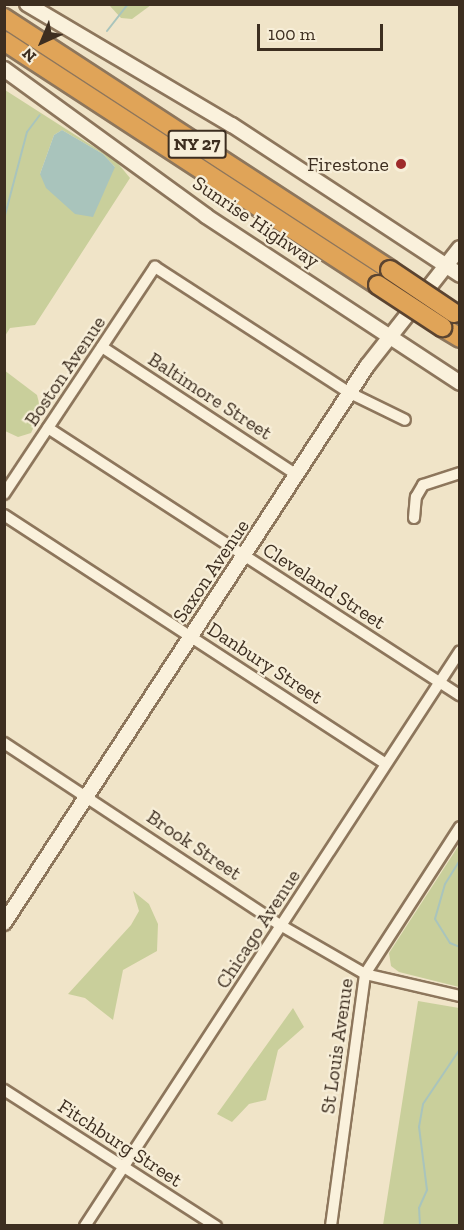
<!DOCTYPE html>
<html>
<head>
<meta charset="utf-8">
<style>
  body { margin:0 }
  #map { position:relative; width:464px; height:1230px; overflow:hidden; background:#f0e4c8; font-family:"Zilla Slab",serif }
  div>[style] { position:absolute }
  .green>* { inset:0; background:#c9cf9b }
  .water>* { inset:0; background:#a9c4bc }
  .stream>* { height:2px; margin:-1px; padding:0 1px; transform-origin:1px; border-radius:1px; background:#a9c4bc }
  .roads { filter:drop-shadow(2px 0 #8d765c) drop-shadow(-2px 0 #8d765c) drop-shadow(0 2px #8d765c) drop-shadow(0 -2px #8d765c) }
  .street>* { height:10px; margin:-5px; padding:0 5px; transform-origin:5px; border-radius:5px; background:#faf1dc }
  .secondary>* { height:14px; margin:-7px; padding:0 7px; transform-origin:7px; border-radius:7px; background:#faf1dc }
  .highway>* { height:18px; margin:-9px; padding:0 9px; transform-origin:9px; border-radius:9px; background:#e0a458 }
  .bridges { filter:drop-shadow(2px 0 #5b4430) drop-shadow(-2px 0 #5b4430) drop-shadow(0 2px #5b4430) drop-shadow(0 -2px #5b4430) }
  .highway-bridge>* { height:18px; margin:-9px; padding:0 9px; transform-origin:9px; border-radius:9px; background:#e0a458 }
  .dots>* { width:16px; height:16px; translate:-50% -50%; box-sizing:border-box; border:3px solid #f7eed8; border-radius:50% }
  span { translate:-50% -50%; white-space:nowrap; text-align:center; line-height:1.15; -webkit-text-stroke:4.5px #f7eed8; paint-order:stroke }
  .shield-label span { padding:2px 4px; background:#f7eed8; border:2px solid; border-radius:4px; -webkit-text-stroke-width:0 }
  .shield-label { font-size:18px; color:#3d2e20; font-weight:700 }
  .poi-label { font-size:20px; color:#3d2e20 }
  .right { translate:-100% -50%; text-align:right }
  .street-label { font-size:20px; color:#3d2e20 }
  .frame { position:absolute; inset:0; border:6px solid #3d2e20; pointer-events:none }
  .north { position:absolute; left:12px; top:12px; width:60px; height:60px; -webkit-text-stroke:4px #f7eed8; paint-order:stroke; rotate:224deg; font-size:16px; font-weight:700; line-height:24px; text-align:center; color:#3d2e20 }
  .north::after { content:''; display:block; margin:auto; width:21px; height:27px; background:#3d2e20; clip-path:polygon(50% 0,100% 100%,50% 72%,0 100%) }
  .scale { position:absolute; left:257px; top:24px; width:126px; height:27px; box-sizing:border-box; border:3px solid #3d2e20; border-top:0; padding-left:8px; font-size:18px; line-height:21px; white-space:nowrap; color:#3d2e20; -webkit-text-stroke:4px #f7eed8; paint-order:stroke }
</style>
</head>
<body>
<div id="map">
  <div class="green">
    <div style="clip-path:polygon(109px 5px,109px 4px,151px 5px,132px 19px,121px 18px)"></div>
    <div style="clip-path:polygon(evenodd,5px 90px,116px 161px,130px 178px,35px 325px,10px 328px,5px 336px,5px 90px,62px 130px,103px 154px,115px 167px,40px 174px,54px 135px,62px 130px)"></div>
    <div style="clip-path:polygon(4px 370px,37px 395px,41px 411px,31px 433px,18px 437px,5px 431px)"></div>
    <div style="clip-path:polygon(459px 845px,459px 987px,399px 972px,391px 966px,389px 953px)"></div>
    <div style="clip-path:polygon(133px 891px,149px 904px,158px 924px,157px 951px,123px 970px,113px 1020px,85px 998px,68px 994px,131px 925px,139px 911px)"></div>
    <div style="clip-path:polygon(418px 1001px,459px 1008px,459px 1225px,383px 1225px)"></div>
    <div style="clip-path:polygon(293px 1008px,304px 1027px,278px 1050px,266px 1100px,249px 1104px,232px 1122px,217px 1114px)"></div>
  </div>
  <div class="water">
    <div style="clip-path:polygon(62px 130px,103px 154px,115px 167px,93px 217px,75px 214px,46px 188px,40px 174px,54px 135px)"></div>
  </div>
  <div class="stream">
    <div style="left:107px;top:31px;width:34px;rotate:-52deg"></div>
    <div style="left:4px;top:219px;width:90px;rotate:-75.2deg"></div>
    <div style="left:27px;top:132px;width:21px;rotate:-53deg"></div>
    <div style="left:460px;top:860px;width:28px;rotate:122deg"></div>
    <div style="left:445px;top:884px;width:36px;rotate:106deg"></div>
    <div style="left:435px;top:919px;width:28px;rotate:58deg"></div>
    <div style="left:450px;top:943px;width:11px;rotate:22deg"></div>
    <div style="left:420px;top:1226px;width:18px;rotate:-93deg"></div>
    <div style="left:419px;top:1208px;width:20px;rotate:-66deg"></div>
    <div style="left:427px;top:1190px;width:64px;rotate:-97.2deg"></div>
    <div style="left:419px;top:1127px;width:23px;rotate:-80deg"></div>
    <div style="left:423px;top:1104px;width:66px;rotate:-56.1deg"></div>
  </div>
  <div class="roads">
    <div class="street">
      <div style="left:102px;top:347px;width:233px;rotate:33.3deg"></div>
      <div style="left:48px;top:428px;width:491px;rotate:33deg"></div>
      <div style="left:4px;top:494px;width:273px;rotate:-56.4deg"></div>
      <div style="left:155px;top:267px;width:232px;rotate:32.9deg"></div>
      <div style="left:350px;top:393px;width:61px;rotate:26.1deg"></div>
      <div style="left:4px;top:515px;width:455px;rotate:33.1deg"></div>
      <div style="left:414px;top:518px;width:21px;rotate:-85deg"></div>
      <div style="left:416px;top:497px;width:14px;rotate:-60deg"></div>
      <div style="left:423px;top:485px;width:39px;rotate:-18deg"></div>
      <div style="left:4px;top:743px;width:333px;rotate:33.4deg"></div>
      <div style="left:282px;top:926px;width:96px;rotate:30deg"></div>
      <div style="left:365px;top:974px;width:98px;rotate:13deg"></div>
      <div style="left:4px;top:1090px;width:252px;rotate:32.7deg"></div>
      <div style="left:85px;top:1226px;width:686px;rotate:-56.89deg"></div>
      <div style="left:331px;top:1226px;width:254px;rotate:-82.3deg"></div>
      <div style="left:365px;top:974px;width:175px;rotate:-57.1deg"></div>
    </div>
    <div class="secondary">
      <div style="left:27px;top:4px;width:238px;rotate:30.6deg"></div>
      <div style="left:232px;top:125px;width:273px;rotate:33.3deg"></div>
      <div style="left:4px;top:69px;width:250px;rotate:36deg"></div>
      <div style="left:206px;top:216px;width:304px;rotate:33.3deg"></div>
      <div style="left:4px;top:923px;width:665px;rotate:-56.91deg"></div>
      <div style="left:367px;top:366px;width:150px;rotate:-51.8deg"></div>
    </div>
    <div class="highway">
      <div style="left:4px;top:18px;width:461px;rotate:33.1deg"></div>
      <div style="left:4px;top:41px;width:447px;rotate:33.1deg"></div>
      <div style="left:442px;top:327px;width:21px;rotate:31deg"></div>
    </div>
  </div>
  <div class="bridges">
    <div class="highway-bridge">
      <div style="left:390px;top:270px;width:77px;rotate:33.9deg"></div>
      <div style="left:378px;top:285px;width:77px;rotate:33.3deg"></div>
    </div>
  </div>
  <div class="dots">
    <div style="left:401px;top:164px;background:#9e2a2b"></div>
  </div>
  <div class="shield-label">
    <span style="left:197px;top:144px">NY 27</span>
  </div>
  <div class="poi-label">
    <span class="right" style="left:389px;top:164px">Firestone</span>
  </div>
  <div class="street-label">
    <span style="left:256px;top:222px;rotate:34deg">Sunrise Highway</span>
    <span style="left:65px;top:371px;rotate:-56deg">Boston Avenue</span>
    <span style="left:210px;top:396px;rotate:33deg">Baltimore Street</span>
    <span style="left:211px;top:571px;rotate:-56deg">Saxon Avenue</span>
    <span style="left:324px;top:586px;rotate:33deg">Cleveland Street</span>
    <span style="left:265px;top:663px;rotate:33deg">Danbury Street</span>
    <span style="left:194px;top:845px;rotate:34deg">Brook Street</span>
    <span style="left:258px;top:929px;rotate:-57deg">Chicago Avenue</span>
    <span style="left:337px;top:1046px;rotate:-82deg">St Louis Avenue</span>
    <span style="left:120px;top:1143px;rotate:33deg">Fitchburg Street</span>
  </div>
  <div class="frame"></div>
  <div class="north">N</div>
  <div class="scale">100 m</div>
</div>
</body>
</html>
